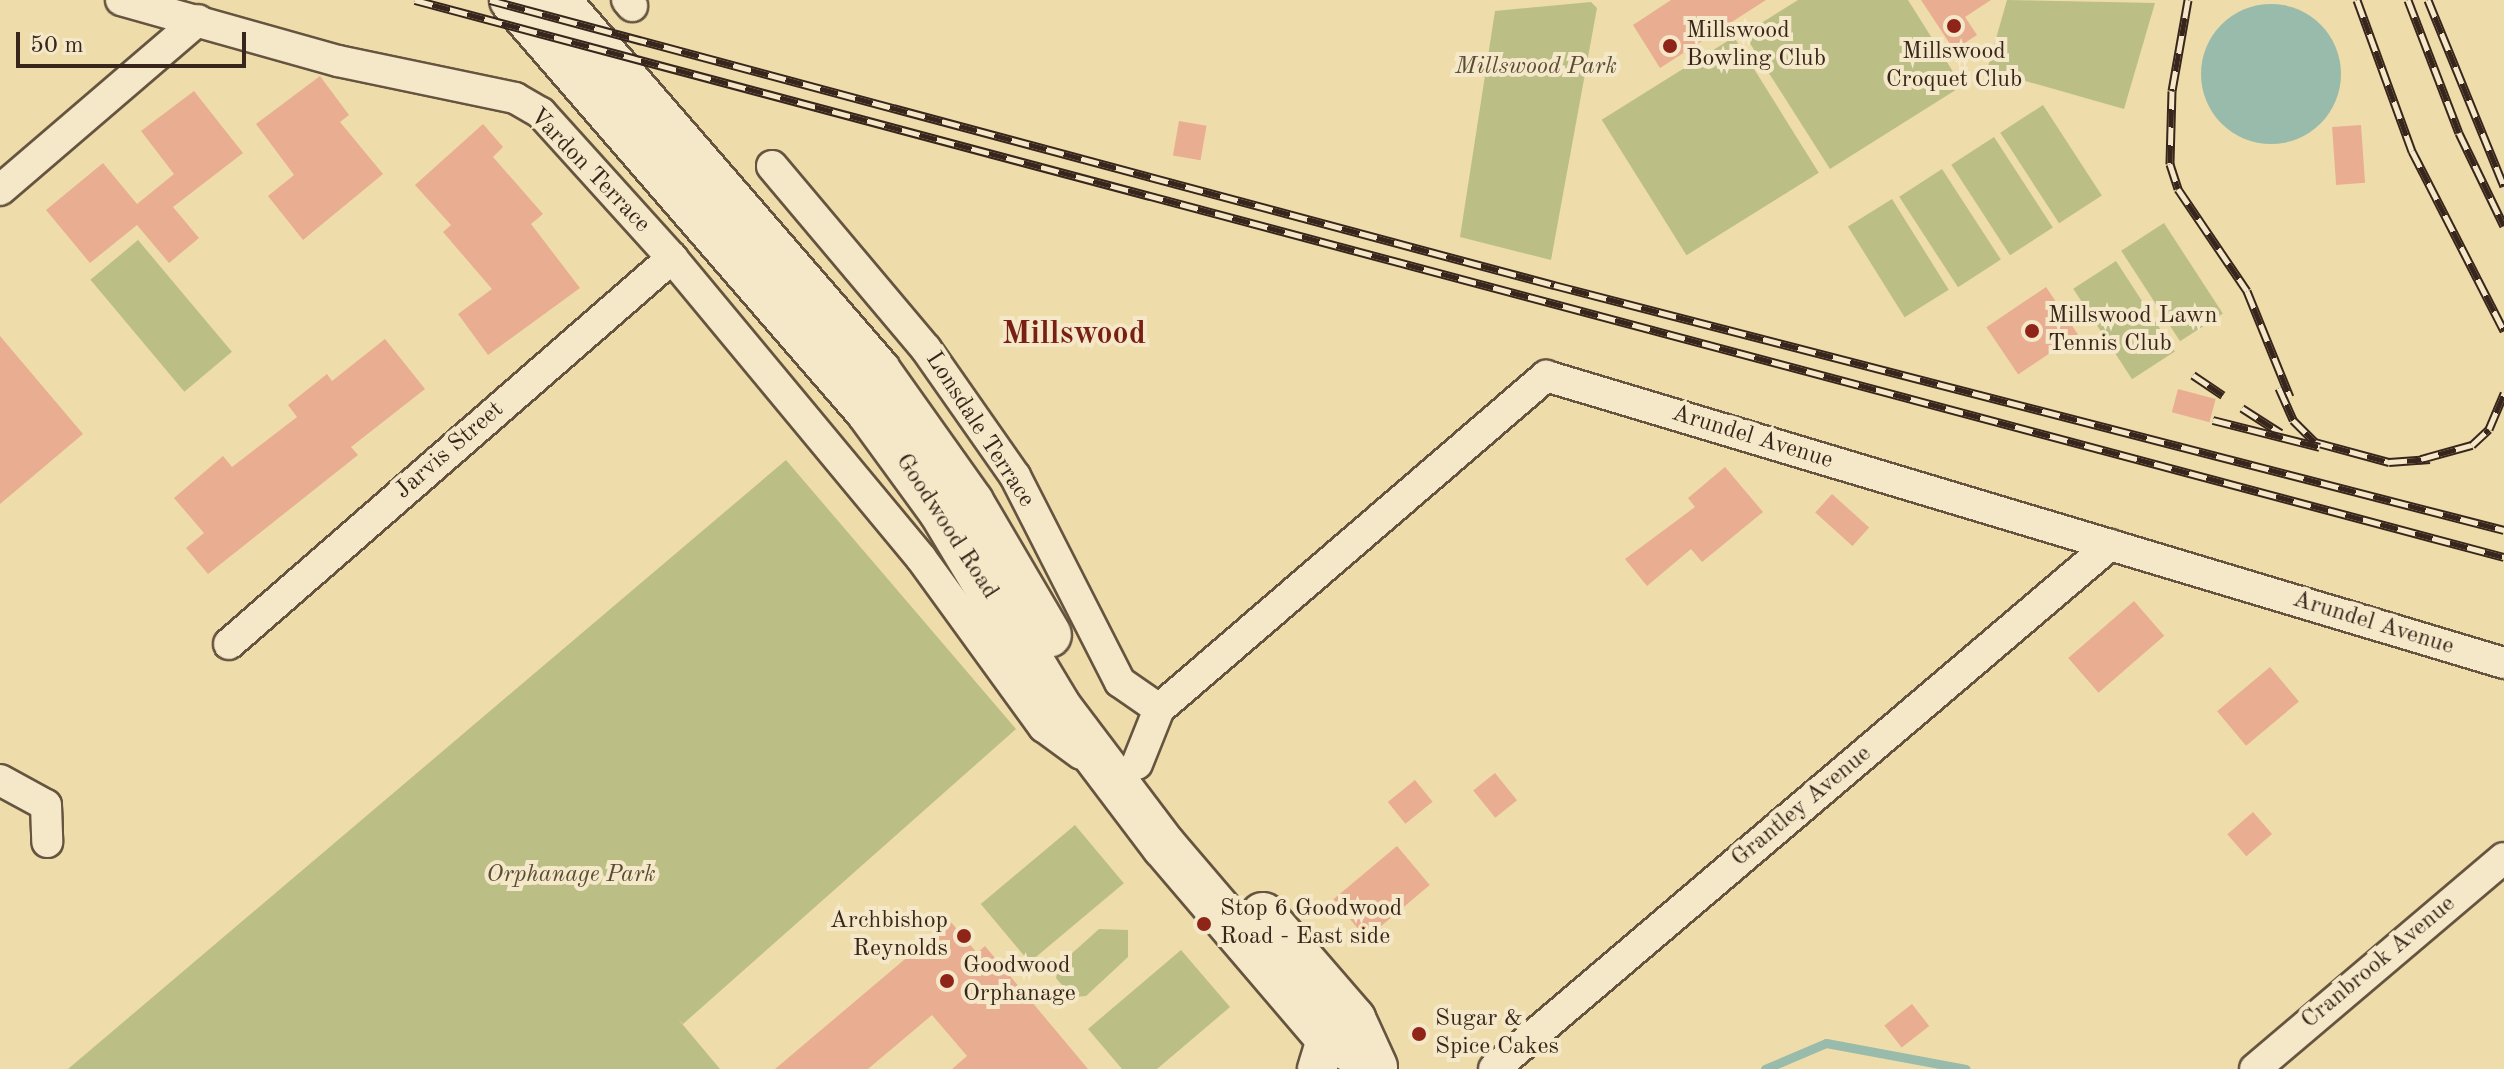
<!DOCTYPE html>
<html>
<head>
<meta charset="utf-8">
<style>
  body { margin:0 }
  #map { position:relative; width:2504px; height:1069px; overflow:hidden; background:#eedcaa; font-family:"Old Standard TT",serif }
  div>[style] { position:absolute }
  .green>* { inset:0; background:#bbbf86; transform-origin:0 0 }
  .water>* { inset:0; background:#99bbab }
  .round { border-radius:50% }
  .stream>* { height:9px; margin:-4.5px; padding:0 4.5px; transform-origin:4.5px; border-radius:4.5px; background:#99bbab }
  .building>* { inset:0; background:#e9ae91; transform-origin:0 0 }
  .roads { filter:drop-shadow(2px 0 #665440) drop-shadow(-2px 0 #665440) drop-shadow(0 2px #665440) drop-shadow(0 -2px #665440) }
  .minor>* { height:30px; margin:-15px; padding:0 15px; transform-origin:15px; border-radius:15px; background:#f4e8c8 }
  .tertiary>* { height:38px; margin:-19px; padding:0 19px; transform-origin:19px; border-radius:19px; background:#f4e8c8 }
  .secondary>* { height:44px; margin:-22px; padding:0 22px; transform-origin:22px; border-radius:22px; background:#f4e8c8 }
  .rail>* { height:9px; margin-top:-4.5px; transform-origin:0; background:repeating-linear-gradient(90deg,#f4e8c8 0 18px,#38261d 0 36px); box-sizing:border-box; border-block:2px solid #38261d }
  .dots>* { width:22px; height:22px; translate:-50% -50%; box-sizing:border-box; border:4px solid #f4e8c8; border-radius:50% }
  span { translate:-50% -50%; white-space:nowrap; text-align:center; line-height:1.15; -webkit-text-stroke:8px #f4e8c8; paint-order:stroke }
  .poi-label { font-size:24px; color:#38261d }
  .left { translate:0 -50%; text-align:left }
  .right { translate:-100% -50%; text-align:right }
  .park-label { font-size:24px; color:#594c37; font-style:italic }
  .street-label { font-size:24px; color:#38261d }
  .district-label { font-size:32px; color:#7a1f14; font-weight:700 }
  .scale { position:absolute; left:16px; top:32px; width:230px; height:36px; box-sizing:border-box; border:4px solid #38261d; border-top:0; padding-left:10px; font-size:24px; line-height:28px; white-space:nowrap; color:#38261d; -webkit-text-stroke:6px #f4e8c8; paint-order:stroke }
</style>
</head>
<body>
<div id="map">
  <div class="green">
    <div style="clip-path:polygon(1798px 0,1908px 0,1962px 86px,1830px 169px,1744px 34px)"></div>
    <div style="clip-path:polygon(2007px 0,2155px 3px,2124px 109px,1987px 70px)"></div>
    <div style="clip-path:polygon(1591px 2px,1597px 8px,1551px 260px,1460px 237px,1495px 11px)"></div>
    <div style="left:1734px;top:37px;width:160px;height:156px;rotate:58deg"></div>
    <div style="left:2043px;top:105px;width:108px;height:51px;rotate:57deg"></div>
    <div style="left:1994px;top:137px;width:108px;height:51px;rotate:57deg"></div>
    <div style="left:1942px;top:169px;width:108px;height:51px;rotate:57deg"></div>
    <div style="left:1892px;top:199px;width:107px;height:52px;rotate:58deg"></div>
    <div style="left:2164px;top:223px;width:108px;height:51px;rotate:57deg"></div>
    <div style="left:138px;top:240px;width:146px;height:62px;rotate:50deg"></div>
    <div style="left:2116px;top:261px;width:108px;height:51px;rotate:57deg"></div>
    <div style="clip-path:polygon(786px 460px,1016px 729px,683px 1024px,678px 1019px,720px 1069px,68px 1069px)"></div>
    <div style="left:1075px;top:825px;width:76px;height:123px;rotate:50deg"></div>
    <div style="clip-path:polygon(1099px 929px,1128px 930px,1128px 957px,1086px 996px,1072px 997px,1056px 978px,1059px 965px)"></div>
    <div style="clip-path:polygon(1181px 950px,1230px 1007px,1157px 1069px,1122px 1069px,1088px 1029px)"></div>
  </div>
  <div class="water">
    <div class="round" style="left:2201px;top:4px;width:140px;height:140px"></div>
  </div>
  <div class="stream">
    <div style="left:1765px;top:1069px;width:66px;rotate:-23.1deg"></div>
    <div style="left:1826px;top:1043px;width:142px;rotate:10.5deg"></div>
  </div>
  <div class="building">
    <div style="clip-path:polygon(1671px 0,1766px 0,1660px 68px,1633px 25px)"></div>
    <div style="clip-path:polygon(1921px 0,1991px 0,1965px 17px,1977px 35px,1954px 50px)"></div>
    <div style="clip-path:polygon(320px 76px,349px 115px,340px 122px,383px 174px,303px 240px,268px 196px,294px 175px,256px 124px)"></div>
    <div style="clip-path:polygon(194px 91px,243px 153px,173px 207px,199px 238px,169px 263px,137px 225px,90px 263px,46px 210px,103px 163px,137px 204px,174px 174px,141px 131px)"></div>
    <div style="left:1179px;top:121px;width:28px;height:35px;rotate:10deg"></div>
    <div style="clip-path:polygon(483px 124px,503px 147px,493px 157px,543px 214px,531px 224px,580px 288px,488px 355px,458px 314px,492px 289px,443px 232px,451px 225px,415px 185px)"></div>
    <div style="left:2361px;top:125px;width:58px;height:29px;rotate:86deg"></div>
    <div style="left:2046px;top:287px;width:57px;height:72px;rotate:56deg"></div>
    <div style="clip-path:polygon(0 336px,83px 434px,0 504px)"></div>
    <div style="clip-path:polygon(385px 339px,425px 389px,351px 447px,358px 455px,208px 574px,186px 548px,204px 533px,174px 498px,223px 456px,232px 467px,297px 417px,288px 405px,327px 374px,332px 381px)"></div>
    <div style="left:2178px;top:389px;width:39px;height:24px;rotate:15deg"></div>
    <div style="clip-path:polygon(1725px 467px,1763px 512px,1702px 562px,1691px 549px,1647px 586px,1625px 559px,1695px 507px,1688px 498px)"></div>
    <div style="left:1832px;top:494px;width:50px;height:25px;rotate:42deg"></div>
    <div style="left:2134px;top:601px;width:46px;height:87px;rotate:49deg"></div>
    <div style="left:2270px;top:667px;width:45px;height:69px;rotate:50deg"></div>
    <div style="left:1495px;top:773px;width:35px;height:28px;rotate:51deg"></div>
    <div style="left:1415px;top:780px;width:28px;height:35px;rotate:51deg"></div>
    <div style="left:2253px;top:812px;width:29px;height:34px;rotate:49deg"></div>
    <div style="left:1397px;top:846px;width:51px;height:83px;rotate:50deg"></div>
    <div style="clip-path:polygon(950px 921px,977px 953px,985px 946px,1088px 1069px,952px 1069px,967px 1056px,932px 1015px,868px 1069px,775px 1069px)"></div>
    <div style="left:1912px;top:1004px;width:28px;height:35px;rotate:52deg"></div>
  </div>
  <div class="roads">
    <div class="minor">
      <div style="left:121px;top:0;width:225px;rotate:15.7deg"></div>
      <div style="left:338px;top:61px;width:181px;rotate:11.8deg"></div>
      <div style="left:515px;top:98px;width:30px;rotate:30deg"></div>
      <div style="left:541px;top:113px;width:195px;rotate:47.9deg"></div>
      <div style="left:672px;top:258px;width:390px;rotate:50.3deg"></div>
      <div style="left:921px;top:558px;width:209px;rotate:54deg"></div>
      <div style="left:1044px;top:727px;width:46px;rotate:36.1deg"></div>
      <div style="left:627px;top:0;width:8px;rotate:50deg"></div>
      <div style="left:772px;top:166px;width:239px;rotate:49.9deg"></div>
      <div style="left:926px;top:349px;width:155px;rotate:55deg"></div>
      <div style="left:1015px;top:476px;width:231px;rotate:63deg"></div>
      <div style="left:1120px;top:682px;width:47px;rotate:34.7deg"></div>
      <div style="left:0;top:190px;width:261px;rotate:-40.6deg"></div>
      <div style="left:229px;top:644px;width:588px;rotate:-41.07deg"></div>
      <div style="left:1137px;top:764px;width:59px;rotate:-68.2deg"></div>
      <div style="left:1159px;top:709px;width:511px;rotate:-40.71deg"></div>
      <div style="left:1546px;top:376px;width:1000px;rotate:16.68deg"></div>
      <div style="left:0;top:780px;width:52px;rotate:28.5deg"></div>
      <div style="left:46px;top:805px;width:37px;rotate:88deg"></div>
      <div style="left:1494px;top:1069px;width:809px;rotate:-40.39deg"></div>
      <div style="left:2255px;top:1069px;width:326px;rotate:-40.3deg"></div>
    </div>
    <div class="tertiary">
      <div style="left:1317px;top:1069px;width:34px;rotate:-73deg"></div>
    </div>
    <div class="secondary">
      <div style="left:512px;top:0;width:544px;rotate:49.1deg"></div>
      <div style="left:868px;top:411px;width:124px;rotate:53.9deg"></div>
      <div style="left:941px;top:511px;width:227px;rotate:59deg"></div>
      <div style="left:1058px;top:706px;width:176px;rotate:52.9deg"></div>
      <div style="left:1164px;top:846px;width:251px;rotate:49.5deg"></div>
      <div style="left:1327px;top:1037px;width:47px;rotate:28.2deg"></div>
      <div style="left:557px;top:0;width:491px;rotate:49.1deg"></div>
      <div style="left:878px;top:371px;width:161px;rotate:54.6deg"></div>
      <div style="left:971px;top:502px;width:154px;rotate:59.6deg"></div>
      <div style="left:1263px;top:915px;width:138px;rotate:49.1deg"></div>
      <div style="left:1353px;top:1019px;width:53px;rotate:65.4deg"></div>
    </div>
  </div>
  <div class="rail">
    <div style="left:415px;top:0;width:2162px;rotate:14.93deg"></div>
    <div style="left:490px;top:0;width:1102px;rotate:15deg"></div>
    <div style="left:1554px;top:285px;width:981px;rotate:14.46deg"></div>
    <div style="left:2188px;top:0;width:92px;rotate:100deg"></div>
    <div style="left:2172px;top:91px;width:73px;rotate:91.6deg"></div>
    <div style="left:2170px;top:164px;width:26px;rotate:72deg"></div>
    <div style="left:2178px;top:189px;width:123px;rotate:55.9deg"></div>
    <div style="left:2247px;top:291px;width:114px;rotate:67.9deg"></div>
    <div style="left:2357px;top:0;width:161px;rotate:70deg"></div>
    <div style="left:2412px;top:151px;width:202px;rotate:62.9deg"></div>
    <div style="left:2408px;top:0;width:142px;rotate:69deg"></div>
    <div style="left:2459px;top:133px;width:103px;rotate:64.2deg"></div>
    <div style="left:2428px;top:0;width:201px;rotate:67.8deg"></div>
    <div style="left:2193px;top:375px;width:36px;rotate:34deg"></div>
    <div style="left:2279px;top:388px;width:35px;rotate:66deg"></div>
    <div style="left:2293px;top:420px;width:31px;rotate:45deg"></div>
    <div style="left:2315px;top:442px;width:77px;rotate:15.1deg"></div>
    <div style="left:2389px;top:462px;width:41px;rotate:-4.2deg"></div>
    <div style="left:2242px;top:408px;width:46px;rotate:32.7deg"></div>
    <div style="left:2213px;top:420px;width:110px;rotate:14.2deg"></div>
    <div style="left:2421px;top:459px;width:53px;rotate:-15.4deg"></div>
    <div style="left:2472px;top:445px;width:23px;rotate:-43deg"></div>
    <div style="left:2489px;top:429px;width:39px;rotate:-67deg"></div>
  </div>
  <div class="dots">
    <div style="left:1954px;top:26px;background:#8f2418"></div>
    <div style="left:1670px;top:46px;background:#8f2418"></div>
    <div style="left:2032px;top:331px;background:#8f2418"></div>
    <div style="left:1204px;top:924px;background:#8f2418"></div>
    <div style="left:964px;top:936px;background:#8f2418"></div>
    <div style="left:947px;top:981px;background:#8f2418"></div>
    <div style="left:1419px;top:1034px;background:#8f2418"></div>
  </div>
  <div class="poi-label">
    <span class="left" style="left:1686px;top:46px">Millswood<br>Bowling Club</span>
    <span style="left:1954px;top:67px">Millswood<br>Croquet Club</span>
    <span class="left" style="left:2048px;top:331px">Millswood Lawn<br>Tennis Club</span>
    <span class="left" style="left:1220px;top:924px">Stop 6 Goodwood<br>Road - East side</span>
    <span class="right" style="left:948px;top:936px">Archbishop<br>Reynolds</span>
    <span class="left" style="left:963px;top:981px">Goodwood<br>Orphanage</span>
    <span class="left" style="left:1435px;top:1034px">Sugar &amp;<br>Spice Cakes</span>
  </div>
  <div class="park-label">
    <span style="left:1536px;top:68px">Millswood Park</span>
    <span style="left:571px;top:876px">Orphanage Park</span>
  </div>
  <div class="street-label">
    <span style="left:589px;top:171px;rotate:46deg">Vardon Terrace</span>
    <span style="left:979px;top:430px;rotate:57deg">Lonsdale Terrace</span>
    <span style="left:1752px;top:438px;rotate:17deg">Arundel Avenue</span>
    <span style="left:450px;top:451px;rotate:-41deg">Jarvis Street</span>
    <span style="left:946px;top:527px;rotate:57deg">Goodwood Road</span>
    <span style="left:2373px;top:624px;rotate:17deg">Arundel Avenue</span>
    <span style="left:1802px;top:807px;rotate:-40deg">Grantley Avenue</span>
    <span style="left:2379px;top:963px;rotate:-40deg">Cranbrook Avenue</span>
  </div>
  <div class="district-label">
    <span style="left:1074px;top:335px">Millswood</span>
  </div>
  <div class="scale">50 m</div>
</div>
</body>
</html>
